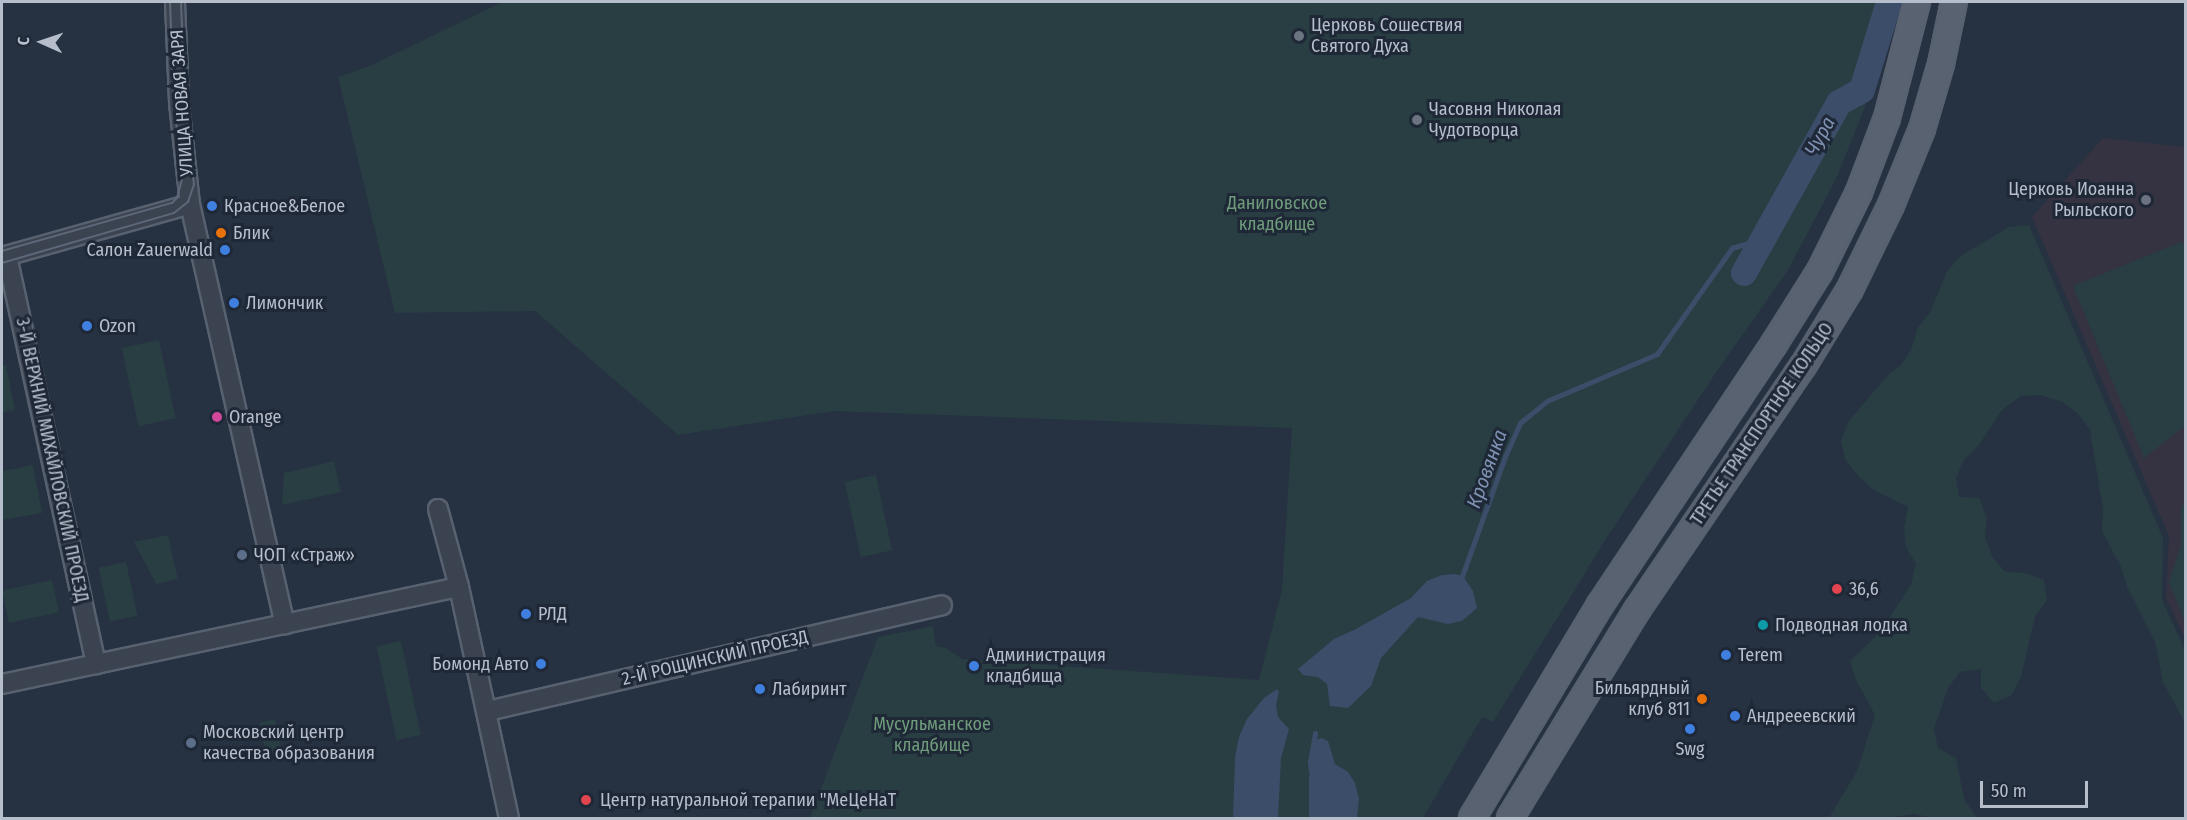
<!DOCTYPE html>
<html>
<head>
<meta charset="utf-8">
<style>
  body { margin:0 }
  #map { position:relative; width:2187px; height:820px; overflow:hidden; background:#263142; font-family:"Fira Sans Condensed",sans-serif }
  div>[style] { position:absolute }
  .medical>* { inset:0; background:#353342 }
  .green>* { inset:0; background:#283e43; transform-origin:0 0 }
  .water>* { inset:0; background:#3c4d6a }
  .stream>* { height:4.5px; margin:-2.25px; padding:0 2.25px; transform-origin:2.25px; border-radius:2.25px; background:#3c4d6a }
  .river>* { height:26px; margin:-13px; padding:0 13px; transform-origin:13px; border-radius:13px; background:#3c4d6a }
  .roads { filter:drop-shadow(2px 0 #58616f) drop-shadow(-2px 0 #58616f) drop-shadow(0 2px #58616f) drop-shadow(0 -2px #58616f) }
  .minor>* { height:18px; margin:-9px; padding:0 9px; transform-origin:9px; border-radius:9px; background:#3b4351 }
  .major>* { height:24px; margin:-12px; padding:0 12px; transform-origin:12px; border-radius:12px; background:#596271 }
  .tram>* { height:1.5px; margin:-0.75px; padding:0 0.75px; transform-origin:0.75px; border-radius:0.75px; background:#5d6778 }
  .dots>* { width:16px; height:16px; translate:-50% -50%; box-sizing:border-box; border:3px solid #1f2837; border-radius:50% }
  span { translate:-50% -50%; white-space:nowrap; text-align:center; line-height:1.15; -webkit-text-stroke:6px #1f2837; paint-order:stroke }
  .poi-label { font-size:18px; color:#b7becb }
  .left { translate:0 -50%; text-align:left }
  .right { translate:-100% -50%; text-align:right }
  .street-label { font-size:18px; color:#b7becb }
  .park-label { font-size:18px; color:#6f9c7b }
  .water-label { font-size:20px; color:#7f92b2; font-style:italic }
  .frame { position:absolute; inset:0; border:3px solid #b7becb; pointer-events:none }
  .north { position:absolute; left:12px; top:12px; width:60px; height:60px; -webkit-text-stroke:4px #1f2837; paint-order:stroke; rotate:273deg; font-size:16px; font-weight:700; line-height:24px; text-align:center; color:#b7becb }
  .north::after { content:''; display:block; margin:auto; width:21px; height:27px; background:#b7becb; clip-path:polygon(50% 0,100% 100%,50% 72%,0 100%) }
  .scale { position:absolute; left:1980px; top:781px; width:108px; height:27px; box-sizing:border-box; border:3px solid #b7becb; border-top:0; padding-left:8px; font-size:18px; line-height:21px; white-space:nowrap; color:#b7becb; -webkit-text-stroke:4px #1f2837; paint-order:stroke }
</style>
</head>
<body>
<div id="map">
  <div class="medical">
    <div style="clip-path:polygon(2103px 138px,2185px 147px,2185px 638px,2166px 598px,2169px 536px,2032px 217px)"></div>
  </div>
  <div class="green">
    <div style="clip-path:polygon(502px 2px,1893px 2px,1887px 34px,1865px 107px,1836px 179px,1788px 270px,1715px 374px,1606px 539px,1493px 722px,1482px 717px,1423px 818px,810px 818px,878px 637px,933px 626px,936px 646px,946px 648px,962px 659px,1259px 680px,1282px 590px,1292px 428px,834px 411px,678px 435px,535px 311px,395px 313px,338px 77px,372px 65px)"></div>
    <div style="clip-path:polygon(2029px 225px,2163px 538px,2162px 600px,2185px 650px,2185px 723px,2163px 682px,2155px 642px,2127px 587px,2121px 567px,2102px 531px,2103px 510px,2090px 430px,2078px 414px,2062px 402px,2041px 395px,2021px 396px,2002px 410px,1979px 445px,1964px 460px,1956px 478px,1959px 497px,1979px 498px,1987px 517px,1985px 537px,1992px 556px,2005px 572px,2024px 573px,2044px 580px,2047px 600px,2035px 617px,2021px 677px,2012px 695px,1994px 703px,1981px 688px,1981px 669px,1960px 672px,1948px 688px,1934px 729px,1938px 748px,1956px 758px,1964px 799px,1977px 818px,1935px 818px,1913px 814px,1886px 818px,1829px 818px,1857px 771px,1875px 715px,1856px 680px,1850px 661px,1878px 634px,1901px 600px,1911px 584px,1916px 564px,1906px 547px,1904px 528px,1908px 507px,1872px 489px,1858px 476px,1845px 459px,1841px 440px,1849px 421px,1886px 377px,1902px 364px,1912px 347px,1918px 327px,1930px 312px,1947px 272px,1959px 257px,2009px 227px)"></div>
    <div style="clip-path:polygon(2181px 242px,2186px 246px,2185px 426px,2144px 458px,2073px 286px)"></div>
    <div style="left:159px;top:340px;width:80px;height:38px;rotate:78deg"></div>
    <div style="clip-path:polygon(6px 365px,15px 410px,2px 413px,2px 366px)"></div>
    <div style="clip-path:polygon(334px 461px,341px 492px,282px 505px,284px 473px)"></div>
    <div style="clip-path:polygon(33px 465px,42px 513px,2px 520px,2px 471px)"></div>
    <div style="left:876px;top:475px;width:77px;height:32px;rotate:78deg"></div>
    <div style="clip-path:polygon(2185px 504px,2185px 622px,2169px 582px,2181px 545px,2181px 506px)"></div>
    <div style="clip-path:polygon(168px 535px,178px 579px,156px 584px,134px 542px)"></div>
    <div style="left:126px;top:562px;width:55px;height:28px;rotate:78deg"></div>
    <div style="left:52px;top:580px;width:33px;height:51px;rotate:78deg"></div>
    <div style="left:401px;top:641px;width:96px;height:25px;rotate:78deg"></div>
    <div style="left:275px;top:719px;width:34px;height:16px;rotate:78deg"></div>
  </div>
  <div class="water">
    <div style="clip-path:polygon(1455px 574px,1463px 576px,1473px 591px,1477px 608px,1462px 621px,1448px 624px,1418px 617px,1381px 658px,1371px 686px,1348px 708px,1330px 706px,1327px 684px,1318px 677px,1303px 675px,1298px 669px,1334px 639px,1356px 629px,1411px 598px,1427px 581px,1442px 575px)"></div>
    <div style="clip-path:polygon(1277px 689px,1279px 692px,1276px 705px,1278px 717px,1289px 729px,1281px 758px,1278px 818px,1233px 818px,1235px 757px,1239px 737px,1247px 719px,1264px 698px)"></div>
    <div style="clip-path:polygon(1321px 738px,1328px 741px,1335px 764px,1348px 772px,1355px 783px,1359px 799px,1357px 818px,1309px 818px,1309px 778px,1314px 741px)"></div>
  </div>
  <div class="stream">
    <div style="left:1461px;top:579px;width:130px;rotate:-70.2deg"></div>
    <div style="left:1505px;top:457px;width:37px;rotate:-66deg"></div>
    <div style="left:1520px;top:423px;width:35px;rotate:-39deg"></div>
    <div style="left:1547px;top:401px;width:120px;rotate:-23.1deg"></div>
    <div style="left:1657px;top:354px;width:130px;rotate:-54.7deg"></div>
    <div style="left:1732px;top:248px;width:31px;rotate:-17deg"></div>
    <div style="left:1311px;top:771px;width:9px;rotate:-96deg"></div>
    <div style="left:1310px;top:762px;width:29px;rotate:-80deg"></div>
  </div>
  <div class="river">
    <div style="left:1744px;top:273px;width:195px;rotate:-60.8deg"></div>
    <div style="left:1839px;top:103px;width:26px;rotate:-29deg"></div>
    <div style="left:1862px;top:90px;width:92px;rotate:-72.9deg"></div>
  </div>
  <div class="roads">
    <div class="minor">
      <div style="left:175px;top:2px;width:101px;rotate:87.7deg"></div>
      <div style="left:179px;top:103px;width:102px;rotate:83.8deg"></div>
      <div style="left:190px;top:204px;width:431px;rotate:77.3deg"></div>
      <div style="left:7px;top:256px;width:418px;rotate:77.7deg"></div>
      <div style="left:2px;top:257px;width:195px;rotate:-15.7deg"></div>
      <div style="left:438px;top:509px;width:81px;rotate:74.9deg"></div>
      <div style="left:459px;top:587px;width:236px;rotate:77.8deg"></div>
      <div style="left:2px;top:684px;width:467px;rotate:-12deg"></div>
      <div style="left:488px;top:711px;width:466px;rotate:-13.1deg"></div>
    </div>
    <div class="major">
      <div style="left:1472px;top:818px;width:249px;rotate:-59deg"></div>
      <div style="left:1600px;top:605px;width:314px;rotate:-56.3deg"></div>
      <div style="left:1774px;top:344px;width:86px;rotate:-57.8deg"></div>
      <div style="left:1820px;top:271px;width:88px;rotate:-63.7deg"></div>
      <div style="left:1859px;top:192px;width:79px;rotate:-69.3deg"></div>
      <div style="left:1887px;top:118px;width:120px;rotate:-75.5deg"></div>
      <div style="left:1510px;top:818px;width:244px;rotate:-58.6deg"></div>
      <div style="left:1637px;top:610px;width:295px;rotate:-55.8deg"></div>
      <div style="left:1803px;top:366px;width:90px;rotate:-58.6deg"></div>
      <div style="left:1850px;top:289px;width:93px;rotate:-64deg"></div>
      <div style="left:1891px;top:205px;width:82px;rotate:-67.8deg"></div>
      <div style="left:1922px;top:129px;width:68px;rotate:-73.7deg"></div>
      <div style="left:1941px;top:64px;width:63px;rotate:-78.2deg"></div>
    </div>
  </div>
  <div class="tram">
    <div style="left:2px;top:251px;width:177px;rotate:-15.8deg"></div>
    <div style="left:172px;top:203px;width:7px;rotate:-45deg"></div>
    <div style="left:177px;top:198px;width:20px;rotate:-75deg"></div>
    <div style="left:182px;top:179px;width:76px;rotate:-96deg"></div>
    <div style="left:174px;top:103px;width:101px;rotate:-92.3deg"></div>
    <div style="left:2px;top:263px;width:179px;rotate:-16.2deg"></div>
    <div style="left:174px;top:213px;width:18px;rotate:-38deg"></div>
    <div style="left:188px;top:202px;width:18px;rotate:-71deg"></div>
    <div style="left:194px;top:185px;width:83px;rotate:-96.2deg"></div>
    <div style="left:185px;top:102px;width:100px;rotate:-92.3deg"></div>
  </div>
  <div class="dots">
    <div style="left:1299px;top:36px;background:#6b7280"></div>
    <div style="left:1417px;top:120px;background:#6b7280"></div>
    <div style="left:2146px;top:200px;background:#6b7280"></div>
    <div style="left:212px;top:206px;background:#3f7fe0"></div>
    <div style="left:221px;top:233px;background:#e8710a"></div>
    <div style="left:225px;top:250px;background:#3f7fe0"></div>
    <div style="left:234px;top:303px;background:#3f7fe0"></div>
    <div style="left:87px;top:326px;background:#3f7fe0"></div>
    <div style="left:217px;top:417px;background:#d1479c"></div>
    <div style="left:242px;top:555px;background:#5c6f8a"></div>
    <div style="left:1837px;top:589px;background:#e0444e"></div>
    <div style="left:526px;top:614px;background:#3f7fe0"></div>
    <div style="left:1763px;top:625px;background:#0f9aa8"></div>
    <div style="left:1726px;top:655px;background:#3f7fe0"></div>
    <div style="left:541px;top:664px;background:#3f7fe0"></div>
    <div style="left:974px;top:666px;background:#3f7fe0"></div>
    <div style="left:760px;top:689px;background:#3f7fe0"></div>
    <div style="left:1702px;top:699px;background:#e8710a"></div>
    <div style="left:1735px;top:716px;background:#3f7fe0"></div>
    <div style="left:1690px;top:729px;background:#3f7fe0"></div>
    <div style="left:191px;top:743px;background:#5c6f8a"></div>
    <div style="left:586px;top:800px;background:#e0444e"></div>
  </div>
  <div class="poi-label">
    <span class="left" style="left:1311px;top:36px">Церковь Сошествия<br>Святого Духа</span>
    <span class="left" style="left:1429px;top:120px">Часовня Николая<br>Чудотворца</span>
    <span class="right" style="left:2134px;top:200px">Церковь Иоанна<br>Рыльского</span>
    <span class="left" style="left:224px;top:206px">Красное&amp;Белое</span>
    <span class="left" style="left:233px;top:233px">Блик</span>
    <span class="right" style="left:213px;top:250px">Салон Zauerwald</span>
    <span class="left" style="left:246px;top:303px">Лимончик</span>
    <span class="left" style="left:99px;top:326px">Ozon</span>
    <span class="left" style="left:229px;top:417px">Orange</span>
    <span class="left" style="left:254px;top:555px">ЧОП «Страж»</span>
    <span class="left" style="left:1849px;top:589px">36,6</span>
    <span class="left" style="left:538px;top:614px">РЛД</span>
    <span class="left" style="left:1775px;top:625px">Подводная лодка</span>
    <span class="left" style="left:1738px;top:655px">Terem</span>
    <span class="left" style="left:986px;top:666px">Администрация<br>кладбища</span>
    <span class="right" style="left:529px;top:664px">Бомонд Авто</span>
    <span class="left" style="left:772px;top:689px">Лабиринт</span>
    <span class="right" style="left:1690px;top:699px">Бильярдный<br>клуб 811</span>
    <span class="left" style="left:1747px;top:716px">Андрееевский</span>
    <span class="left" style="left:203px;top:743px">Московский центр<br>качества образования</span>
    <span style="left:1690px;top:749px">Swg</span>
    <span class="left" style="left:600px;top:800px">Центр натуральной терапии "МеЦеНаТ</span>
  </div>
  <div class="street-label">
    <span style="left:182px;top:103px;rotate:-94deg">УЛИЦА НОВАЯ ЗАРЯ</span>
    <span style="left:1762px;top:424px;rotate:-56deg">ТРЕТЬЕ ТРАНСПОРТНОЕ КОЛЬЦО</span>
    <span style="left:52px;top:460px;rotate:78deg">3-Й ВЕРХНИЙ МИХАЙЛОВСКИЙ ПРОЕЗД</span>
    <span style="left:715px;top:658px;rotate:-13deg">2-Й РОЩИНСКИЙ ПРОЕЗД</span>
  </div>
  <div class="park-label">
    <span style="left:1277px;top:214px">Даниловское<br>кладбище</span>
    <span style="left:932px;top:735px">Мусульманское<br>кладбище</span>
  </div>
  <div class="water-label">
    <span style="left:1820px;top:136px;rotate:-61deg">Чура</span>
    <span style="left:1487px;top:469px;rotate:-70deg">Кровянка</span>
  </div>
  <div class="frame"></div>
  <div class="north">С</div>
  <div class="scale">50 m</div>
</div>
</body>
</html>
